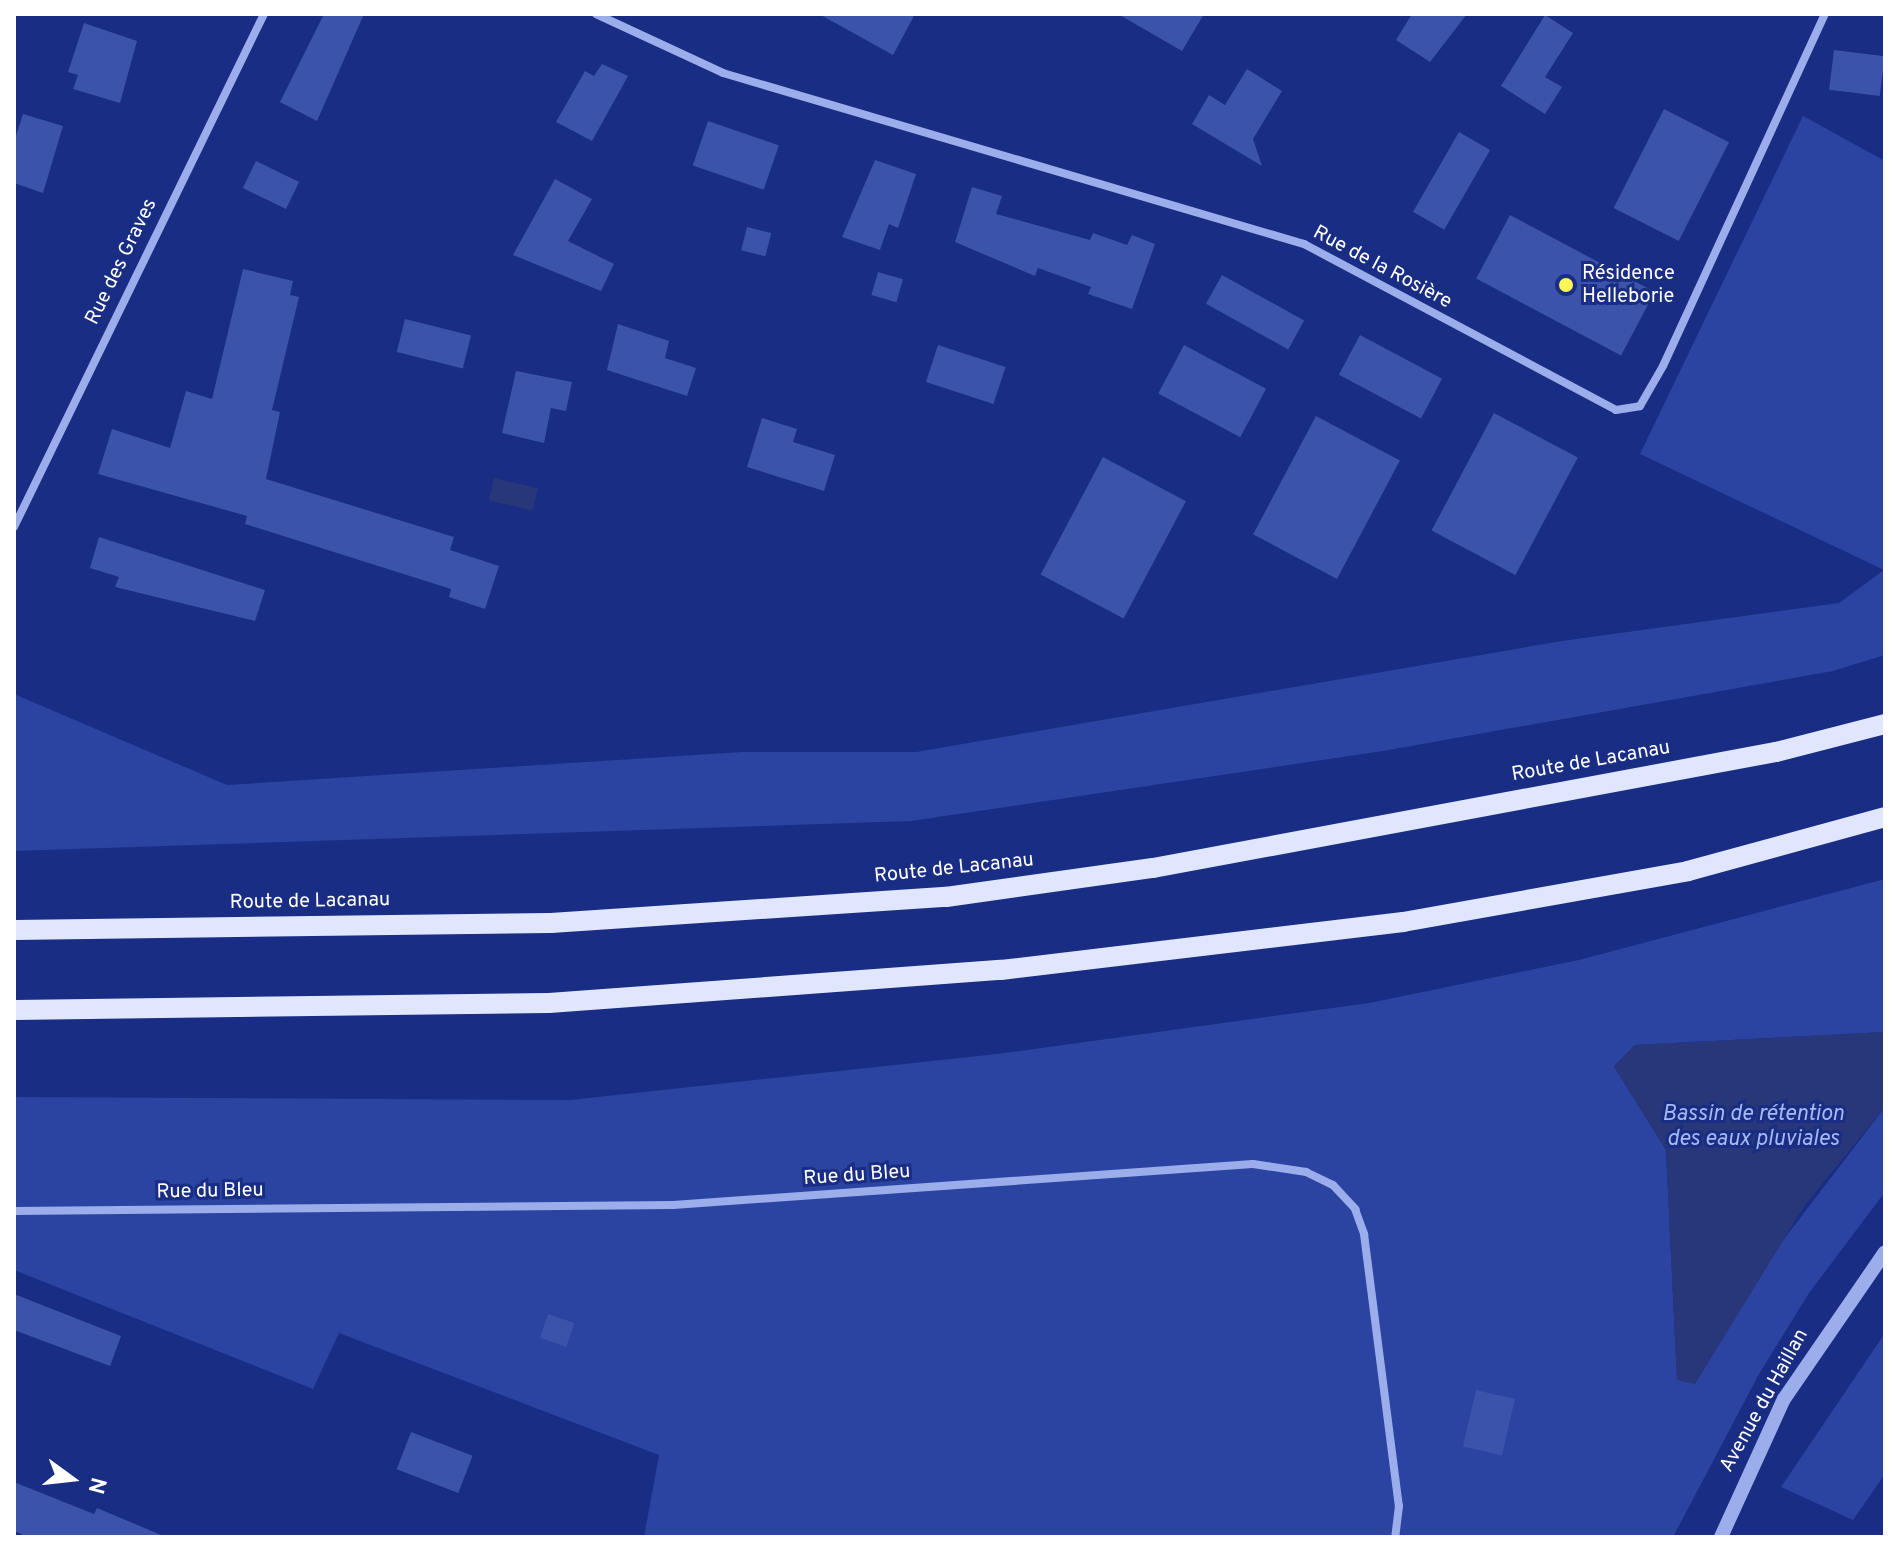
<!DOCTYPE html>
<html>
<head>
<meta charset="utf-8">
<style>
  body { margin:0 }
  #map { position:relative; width:1899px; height:1551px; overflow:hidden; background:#182d83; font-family:Overpass,sans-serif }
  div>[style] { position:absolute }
  .green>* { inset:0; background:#2b44a2 }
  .water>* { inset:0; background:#273779; transform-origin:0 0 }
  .building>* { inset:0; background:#3c53ab; transform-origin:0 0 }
  .minor>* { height:8px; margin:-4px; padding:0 4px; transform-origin:4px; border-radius:4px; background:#9cadec }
  .tertiary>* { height:14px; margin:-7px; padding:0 7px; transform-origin:7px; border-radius:7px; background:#9cadec }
  .primary>* { height:20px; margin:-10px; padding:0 10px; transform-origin:10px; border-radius:10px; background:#e1e6ff }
  .dots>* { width:22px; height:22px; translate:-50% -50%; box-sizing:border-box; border:4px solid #182d83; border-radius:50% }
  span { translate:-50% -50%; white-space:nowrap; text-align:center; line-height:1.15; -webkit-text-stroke:6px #182d83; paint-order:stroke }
  .street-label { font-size:20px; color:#fff }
  .poi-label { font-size:20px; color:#fff }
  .left { translate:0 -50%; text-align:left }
  .water-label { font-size:22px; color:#a7b8f4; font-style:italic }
  .frame { position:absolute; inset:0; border:16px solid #fff; pointer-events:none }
  .north { position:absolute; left:32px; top:1439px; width:80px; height:80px; -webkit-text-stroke:6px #182d83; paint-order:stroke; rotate:105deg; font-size:22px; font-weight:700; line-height:32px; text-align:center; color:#fff }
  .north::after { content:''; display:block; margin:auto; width:28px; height:36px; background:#fff; clip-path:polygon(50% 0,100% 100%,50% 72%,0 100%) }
</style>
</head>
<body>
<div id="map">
  <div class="green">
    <div style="clip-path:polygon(1803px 116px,1885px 161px,1885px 655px,1833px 671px,1383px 751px,911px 821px,14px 851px,14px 694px,227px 785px,742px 752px,916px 752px,1562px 641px,1839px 603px,1884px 570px,1640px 454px)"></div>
    <div style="clip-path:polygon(1885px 879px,1885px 1032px,1635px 1045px,1614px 1066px,1666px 1150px,1677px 1379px,1885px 1107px,1885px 1192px,1809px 1293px,1759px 1374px,1673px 1537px,644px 1537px,659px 1455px,339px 1333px,313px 1389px,14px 1270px,14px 1097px,570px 1100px,997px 1054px,1369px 1003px,1579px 960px)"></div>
    <div style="clip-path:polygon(1885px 1333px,1885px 1474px,1853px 1520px,1781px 1487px)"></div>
  </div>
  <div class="water">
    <div style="left:494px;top:478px;width:45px;height:23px;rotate:13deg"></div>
    <div style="clip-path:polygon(1885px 1032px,1885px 1107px,1805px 1205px,1695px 1384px,1677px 1380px,1666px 1150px,1614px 1067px,1635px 1045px)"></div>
  </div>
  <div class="building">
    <div style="clip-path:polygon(324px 14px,364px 14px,317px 121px,280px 102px)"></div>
    <div style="clip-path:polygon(819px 14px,915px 14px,893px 55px)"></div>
    <div style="clip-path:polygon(1118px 14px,1204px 14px,1182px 51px)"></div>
    <div style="clip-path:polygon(1412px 14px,1467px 14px,1430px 62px,1396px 40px)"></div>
    <div style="clip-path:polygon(1545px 15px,1573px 33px,1545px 77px,1562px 87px,1545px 114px,1501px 86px)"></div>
    <div style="clip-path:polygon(84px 23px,137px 41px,120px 103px,73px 89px,78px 75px,68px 72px)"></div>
    <div style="left:1834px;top:50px;width:51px;height:40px;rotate:7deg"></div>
    <div style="clip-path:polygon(602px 64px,628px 76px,592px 141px,556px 122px,585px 71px,594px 76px)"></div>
    <div style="clip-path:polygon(1247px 69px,1282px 91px,1253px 139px,1262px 166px,1192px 124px,1209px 95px,1225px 105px)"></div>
    <div style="left:1664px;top:109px;width:73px;height:111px;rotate:27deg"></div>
    <div style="clip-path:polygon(23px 114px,63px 126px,43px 193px,14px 183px,14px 142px)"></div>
    <div style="left:708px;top:121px;width:75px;height:47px;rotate:19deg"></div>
    <div style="left:1459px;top:132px;width:36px;height:92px;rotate:30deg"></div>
    <div style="clip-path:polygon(875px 160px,916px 174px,898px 228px,889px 224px,880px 250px,842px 237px)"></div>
    <div style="left:256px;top:161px;width:48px;height:30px;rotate:26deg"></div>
    <div style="clip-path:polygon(555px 179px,592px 199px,568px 241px,614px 264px,601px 291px,513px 255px)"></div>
    <div style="clip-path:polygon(972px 187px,1002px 196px,996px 214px,1090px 240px,1093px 233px,1127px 245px,1132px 235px,1155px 244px,1132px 309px,1088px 294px,1091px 287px,1038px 268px,1035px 276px,955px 242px)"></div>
    <div style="left:1510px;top:215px;width:164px;height:72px;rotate:28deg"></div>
    <div style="left:747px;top:227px;width:25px;height:24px;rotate:14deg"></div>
    <div style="clip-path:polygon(243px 269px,293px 281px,290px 295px,299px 297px,272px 410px,280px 412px,266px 479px,454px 537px,450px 550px,499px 566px,485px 609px,449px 597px,451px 589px,245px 524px,247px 516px,98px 474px,112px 429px,170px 448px,186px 391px,212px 399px)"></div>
    <div style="left:878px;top:272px;width:26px;height:24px;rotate:16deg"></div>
    <div style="left:1222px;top:275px;width:94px;height:33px;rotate:29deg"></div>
    <div style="left:405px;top:319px;width:68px;height:34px;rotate:14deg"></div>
    <div style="clip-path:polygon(618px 324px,669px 341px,665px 358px,696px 368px,687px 396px,607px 370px)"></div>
    <div style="left:1360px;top:335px;width:93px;height:45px;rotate:28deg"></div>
    <div style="left:938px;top:345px;width:71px;height:39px;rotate:18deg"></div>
    <div style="left:1184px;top:345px;width:93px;height:55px;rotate:28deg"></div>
    <div style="clip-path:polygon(516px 371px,572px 382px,566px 411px,551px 408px,544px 443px,502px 433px)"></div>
    <div style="left:1494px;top:413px;width:95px;height:133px;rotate:28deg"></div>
    <div style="left:1316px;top:416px;width:95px;height:134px;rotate:28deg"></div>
    <div style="clip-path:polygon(762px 418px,797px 429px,793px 442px,835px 455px,824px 491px,747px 467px)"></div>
    <div style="left:1103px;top:457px;width:94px;height:133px;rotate:28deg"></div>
    <div style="clip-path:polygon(99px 537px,265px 590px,255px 621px,115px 587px,119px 577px,90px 568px)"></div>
    <div style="clip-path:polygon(14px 1294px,121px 1336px,110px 1366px,14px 1330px)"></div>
    <div style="left:548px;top:1314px;width:28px;height:25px;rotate:19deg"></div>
    <div style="left:1476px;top:1390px;width:40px;height:58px;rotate:13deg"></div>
    <div style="left:411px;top:1432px;width:66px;height:40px;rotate:21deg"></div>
    <div style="clip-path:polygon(14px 1482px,94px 1514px,97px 1508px,166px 1537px,28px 1537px,14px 1531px)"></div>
  </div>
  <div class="minor">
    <div style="left:596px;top:14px;width:140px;rotate:24.9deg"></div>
    <div style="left:723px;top:73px;width:606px;rotate:16.4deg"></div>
    <div style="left:1304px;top:244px;width:353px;rotate:28deg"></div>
    <div style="left:1616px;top:410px;width:24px;rotate:-9deg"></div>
    <div style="left:1640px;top:406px;width:46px;rotate:-60.1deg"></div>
    <div style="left:1663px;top:366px;width:387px;rotate:-65.3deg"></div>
    <div style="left:14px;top:527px;width:571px;rotate:-64.02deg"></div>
    <div style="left:14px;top:1211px;width:659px;rotate:-0.52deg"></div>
    <div style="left:673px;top:1205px;width:581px;rotate:-4.04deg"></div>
    <div style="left:1253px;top:1164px;width:54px;rotate:8.6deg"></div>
    <div style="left:1306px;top:1172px;width:30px;rotate:26deg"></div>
    <div style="left:1333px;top:1185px;width:33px;rotate:47deg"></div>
    <div style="left:1355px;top:1209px;width:27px;rotate:70deg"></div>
    <div style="left:1364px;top:1234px;width:274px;rotate:82.7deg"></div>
    <div style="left:1399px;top:1506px;width:31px;rotate:97deg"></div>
  </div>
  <div class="tertiary">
    <div style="left:1721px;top:1537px;width:152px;rotate:-65.5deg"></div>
    <div style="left:1784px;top:1399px;width:178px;rotate:-55.5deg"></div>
  </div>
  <div class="primary">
    <div style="left:14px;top:930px;width:537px;rotate:-0.75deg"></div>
    <div style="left:551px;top:923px;width:396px;rotate:-3.8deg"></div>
    <div style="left:946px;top:897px;width:209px;rotate:-8deg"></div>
    <div style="left:1153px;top:868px;width:634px;rotate:-10.55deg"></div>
    <div style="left:1776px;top:752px;width:113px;rotate:-14.4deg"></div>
    <div style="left:14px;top:1010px;width:535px;rotate:-0.75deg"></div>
    <div style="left:549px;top:1003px;width:453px;rotate:-4.2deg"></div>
    <div style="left:1001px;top:970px;width:405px;rotate:-6.8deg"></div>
    <div style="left:1403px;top:922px;width:290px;rotate:-10.1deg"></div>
    <div style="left:1688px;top:871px;width:204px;rotate:-15.3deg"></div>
  </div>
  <div class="dots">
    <div style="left:1566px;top:285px;background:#fff657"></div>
  </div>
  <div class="street-label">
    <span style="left:122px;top:262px;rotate:-64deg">Rue des Graves</span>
    <span style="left:1382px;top:268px;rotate:28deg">Rue de la Rosière</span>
    <span style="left:1591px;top:762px;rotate:-10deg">Route de Lacanau</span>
    <span style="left:954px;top:869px;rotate:-6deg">Route de Lacanau</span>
    <span style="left:310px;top:902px;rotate:-1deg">Route de Lacanau</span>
    <span style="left:857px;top:1176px;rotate:-4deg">Rue du Bleu</span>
    <span style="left:210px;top:1192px;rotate:-1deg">Rue du Bleu</span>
    <span style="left:1765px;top:1401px;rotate:-61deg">Avenue du Haillan</span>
  </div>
  <div class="poi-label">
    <span class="left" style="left:1582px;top:286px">Résidence<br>Helleborie</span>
  </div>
  <div class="water-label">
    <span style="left:1753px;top:1127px">Bassin de rétention<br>des eaux pluviales</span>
  </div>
  <div class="frame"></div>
  <div class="north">N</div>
</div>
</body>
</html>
